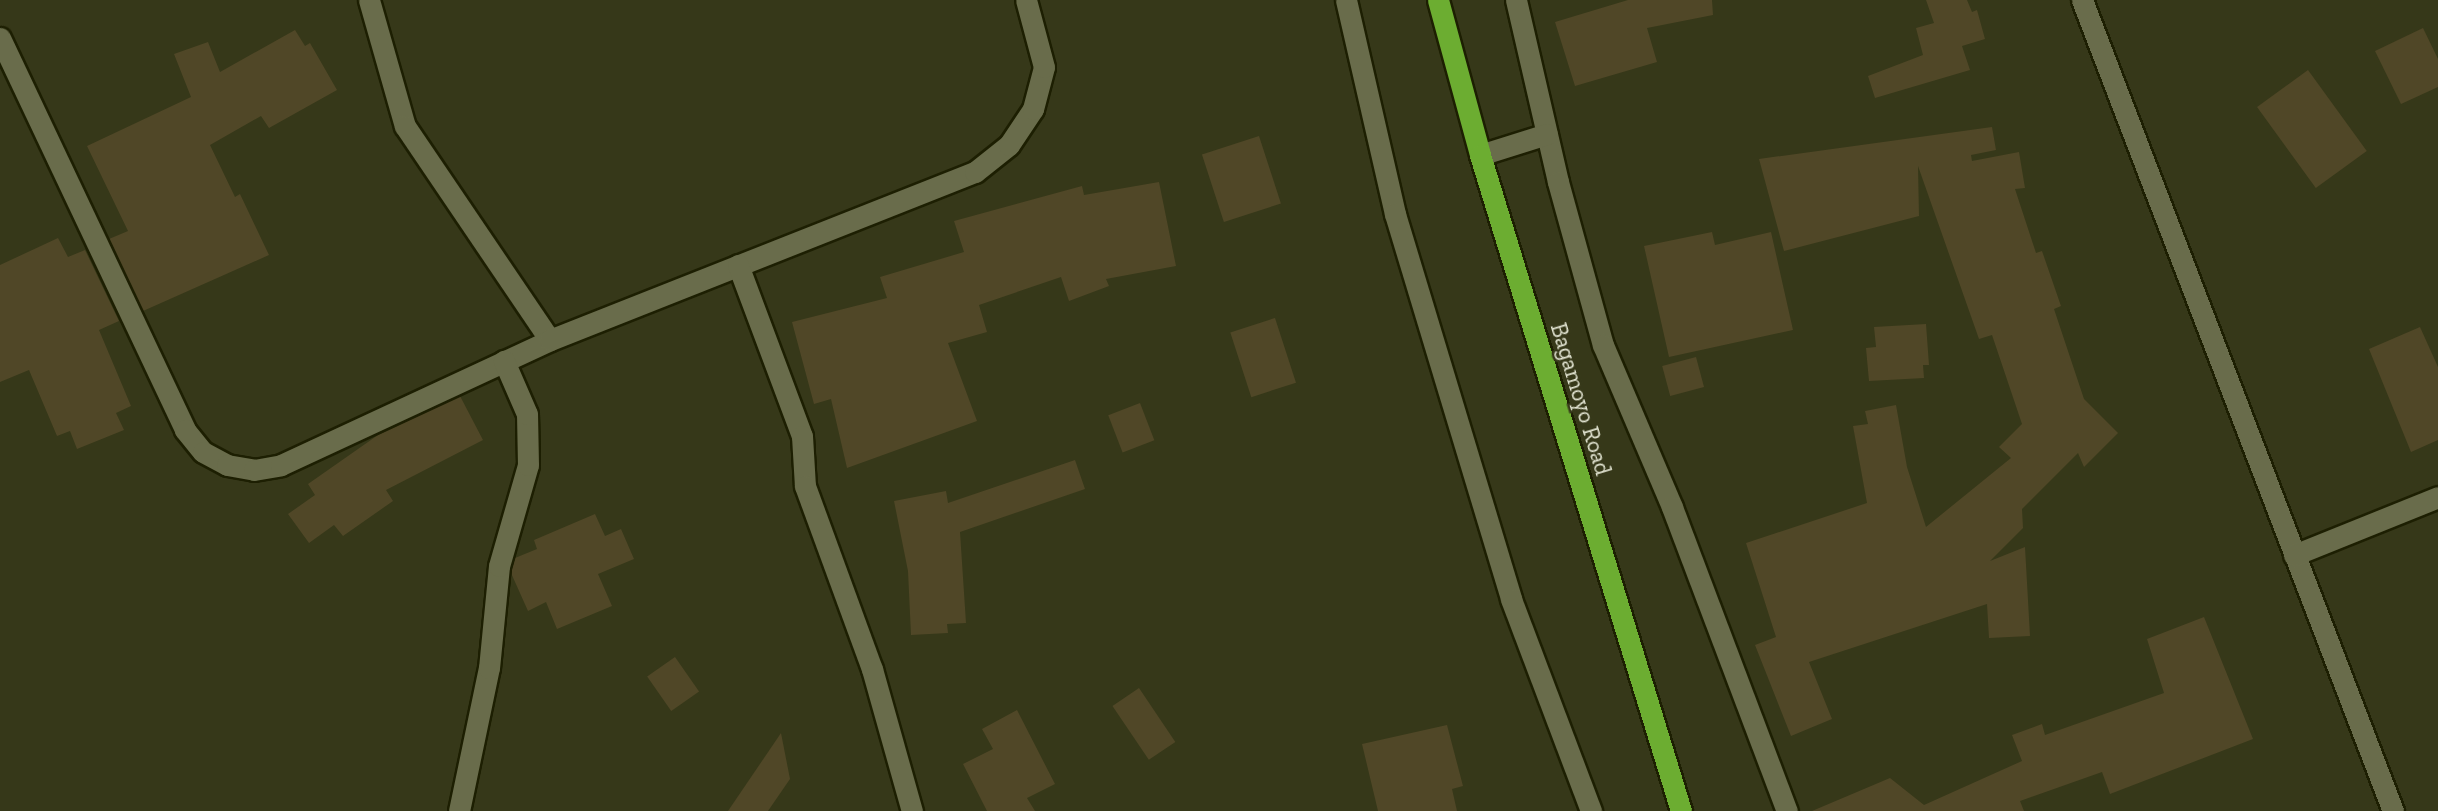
<!DOCTYPE html>
<html>
<head>
<meta charset="utf-8">
<style>
  body { margin:0 }
  #map { position:relative; width:2438px; height:811px; overflow:hidden; background:#363819; font-family:"Zilla Slab",serif }
  div>[style] { position:absolute }
  .building>* { inset:0; background:#504727; transform-origin:0 0 }
  .roads { filter:drop-shadow(2px 0 #1d1f02) drop-shadow(-2px 0 #1d1f02) drop-shadow(0 2px #1d1f02) drop-shadow(0 -2px #1d1f02) }
  .street>* { height:21px; margin:-10.5px; padding:0 10.5px; transform-origin:10.5px; border-radius:10.5px; background:#696c4b }
  .highway>* { height:21px; margin:-10.5px; padding:0 10.5px; transform-origin:10.5px; border-radius:10.5px; background:#6cad31 }
  span { translate:-50% -50%; white-space:nowrap; text-align:center; line-height:1.15; -webkit-text-stroke:5px #363819; paint-order:stroke }
  .street-label { font-size:23px; color:#e4e6d4 }
</style>
</head>
<body>
<div id="map">
  <div class="building">
    <div style="clip-path:polygon(1628px 0,1712px 0,1713px 15px,1647px 28px,1657px 62px,1575px 86px,1555px 22px)"></div>
    <div style="clip-path:polygon(1926px 0,1967px 0,1972px 12px,1977px 10px,1985px 39px,1962px 46px,1970px 70px,1875px 98px,1868px 76px,1923px 55px,1916px 28px,1934px 23px)"></div>
    <div style="clip-path:polygon(2423px 28px,2438px 59px,2438px 87px,2401px 104px,2375px 51px)"></div>
    <div style="clip-path:polygon(295px 30px,305px 46px,310px 43px,337px 90px,269px 128px,261px 116px,210px 145px,235px 197px,240px 194px,269px 255px,143px 311px,109px 239px,128px 231px,87px 146px,191px 97px,174px 54px,208px 42px,220px 72px)"></div>
    <div style="left:2308px;top:70px;width:100px;height:63px;rotate:54deg"></div>
    <div style="clip-path:polygon(1992px 127px,1996px 150px,1971px 155px,1972px 161px,2019px 152px,2025px 188px,2015px 189px,2036px 253px,2042px 251px,2061px 306px,2054px 309px,2084px 399px,2118px 433px,2084px 467px,2078px 453px,2022px 509px,2023px 528px,1990px 561px,2025px 547px,2030px 636px,1989px 638px,1987px 604px,1809px 662px,1832px 719px,1791px 736px,1755px 645px,1776px 637px,1746px 543px,1867px 503px,1853px 426px,1868px 424px,1865px 411px,1896px 405px,1907px 467px,1926px 527px,2011px 458px,1999px 447px,2022px 424px,1992px 335px,1979px 339px,1918px 166px,1919px 216px,1784px 251px,1759px 159px)"></div>
    <div style="left:1259px;top:136px;width:71px;height:60px;rotate:72deg"></div>
    <div style="clip-path:polygon(1159px 182px,1176px 266px,1106px 279px,1109px 286px,1069px 301px,1061px 277px,979px 305px,987px 332px,948px 343px,977px 421px,847px 468px,831px 399px,814px 404px,792px 322px,887px 298px,880px 277px,964px 252px,954px 221px,1082px 186px,1084px 195px)"></div>
    <div style="clip-path:polygon(1712px 232px,1715px 245px,1771px 232px,1793px 330px,1669px 357px,1644px 246px)"></div>
    <div style="clip-path:polygon(58px 238px,68px 257px,85px 250px,119px 321px,99px 330px,131px 406px,116px 413px,124px 430px,77px 449px,70px 431px,57px 436px,29px 370px,0 382px,0 265px)"></div>
    <div style="left:1275px;top:318px;width:68px;height:47px;rotate:72deg"></div>
    <div style="clip-path:polygon(1926px 324px,1929px 365px,1923px 365px,1924px 378px,1869px 381px,1866px 348px,1876px 347px,1874px 327px)"></div>
    <div style="clip-path:polygon(2420px 327px,2438px 367px,2438px 440px,2411px 452px,2369px 349px)"></div>
    <div style="left:1696px;top:357px;width:31px;height:35px;rotate:75deg"></div>
    <div style="clip-path:polygon(460px 396px,483px 440px,386px 490px,393px 501px,343px 536px,334px 525px,309px 543px,288px 514px,315px 495px,308px 484px,378px 435px)"></div>
    <div style="left:1140px;top:403px;width:40px;height:34px;rotate:69deg"></div>
    <div style="clip-path:polygon(1075px 460px,1085px 489px,960px 532px,966px 623px,947px 624px,948px 633px,911px 635px,908px 571px,894px 501px,946px 491px,948px 503px)"></div>
    <div style="clip-path:polygon(595px 514px,605px 536px,621px 529px,634px 559px,598px 574px,612px 606px,557px 629px,546px 602px,528px 611px,511px 573px,515px 558px,537px 549px,534px 540px)"></div>
    <div style="clip-path:polygon(2204px 617px,2253px 739px,2110px 794px,2102px 772px,2020px 801px,2024px 811px,1812px 811px,1890px 778px,1924px 805px,2022px 761px,2012px 735px,2042px 724px,2045px 735px,2164px 693px,2147px 639px)"></div>
    <div style="left:675px;top:657px;width:42px;height:34px;rotate:55deg"></div>
    <div style="left:1139px;top:688px;width:65px;height:32px;rotate:56deg"></div>
    <div style="clip-path:polygon(1017px 710px,1055px 784px,1027px 798px,1035px 811px,987px 811px,963px 764px,993px 749px,982px 729px)"></div>
    <div style="clip-path:polygon(1447px 725px,1463px 786px,1452px 789px,1457px 811px,1378px 811px,1362px 744px)"></div>
    <div style="clip-path:polygon(781px 733px,790px 779px,768px 811px,728px 811px)"></div>
  </div>
  <div class="roads">
    <div class="street">
      <div style="left:369px;top:0;width:131px;rotate:74.1deg"></div>
      <div style="left:405px;top:126px;width:258px;rotate:55.9deg"></div>
      <div style="left:1346px;top:0;width:220px;rotate:77.1deg"></div>
      <div style="left:1395px;top:214px;width:402px;rotate:73.2deg"></div>
      <div style="left:1511px;top:599px;width:227px;rotate:69.3deg"></div>
      <div style="left:1516px;top:0;width:187px;rotate:77deg"></div>
      <div style="left:1558px;top:182px;width:169px;rotate:74.6deg"></div>
      <div style="left:1603px;top:345px;width:176px;rotate:66.9deg"></div>
      <div style="left:1672px;top:507px;width:325px;rotate:69.3deg"></div>
      <div style="left:2082px;top:0;width:869px;rotate:69.02deg"></div>
      <div style="left:0;top:38px;width:433px;rotate:64.7deg"></div>
      <div style="left:185px;top:430px;width:28px;rotate:51deg"></div>
      <div style="left:203px;top:452px;width:27px;rotate:28deg"></div>
      <div style="left:227px;top:465px;width:27px;rotate:10deg"></div>
      <div style="left:254px;top:470px;width:27px;rotate:-10deg"></div>
      <div style="left:281px;top:465px;width:297px;rotate:-24.9deg"></div>
      <div style="left:550px;top:340px;width:457px;rotate:-21.6deg"></div>
      <div style="left:975px;top:172px;width:43px;rotate:-38.5deg"></div>
      <div style="left:1009px;top:145px;width:43px;rotate:-56.3deg"></div>
      <div style="left:1033px;top:109px;width:43px;rotate:-75.3deg"></div>
      <div style="left:1044px;top:67px;width:69px;rotate:-105deg"></div>
      <div style="left:1480px;top:155px;width:70px;rotate:-17.4deg"></div>
      <div style="left:738px;top:265px;width:183px;rotate:69.5deg"></div>
      <div style="left:802px;top:436px;width:50px;rotate:86.6deg"></div>
      <div style="left:805px;top:486px;width:195px;rotate:69.9deg"></div>
      <div style="left:872px;top:669px;width:148px;rotate:74.3deg"></div>
      <div style="left:2294px;top:555px;width:155px;rotate:-21.9deg"></div>
      <div style="left:459px;top:811px;width:146px;rotate:-78.2deg"></div>
      <div style="left:489px;top:668px;width:102px;rotate:-84.4deg"></div>
      <div style="left:499px;top:566px;width:105px;rotate:-74deg"></div>
      <div style="left:528px;top:465px;width:51px;rotate:-91.1deg"></div>
      <div style="left:527px;top:414px;width:58px;rotate:-113.5deg"></div>
    </div>
    <div class="highway">
      <div style="left:1438px;top:0;width:161px;rotate:74.8deg"></div>
      <div style="left:1480px;top:155px;width:686px;rotate:72.96deg"></div>
    </div>
  </div>
  <div class="street-label">
    <span style="left:1581px;top:399px;rotate:73deg">Bagamoyo Road</span>
  </div>
</div>
</body>
</html>
